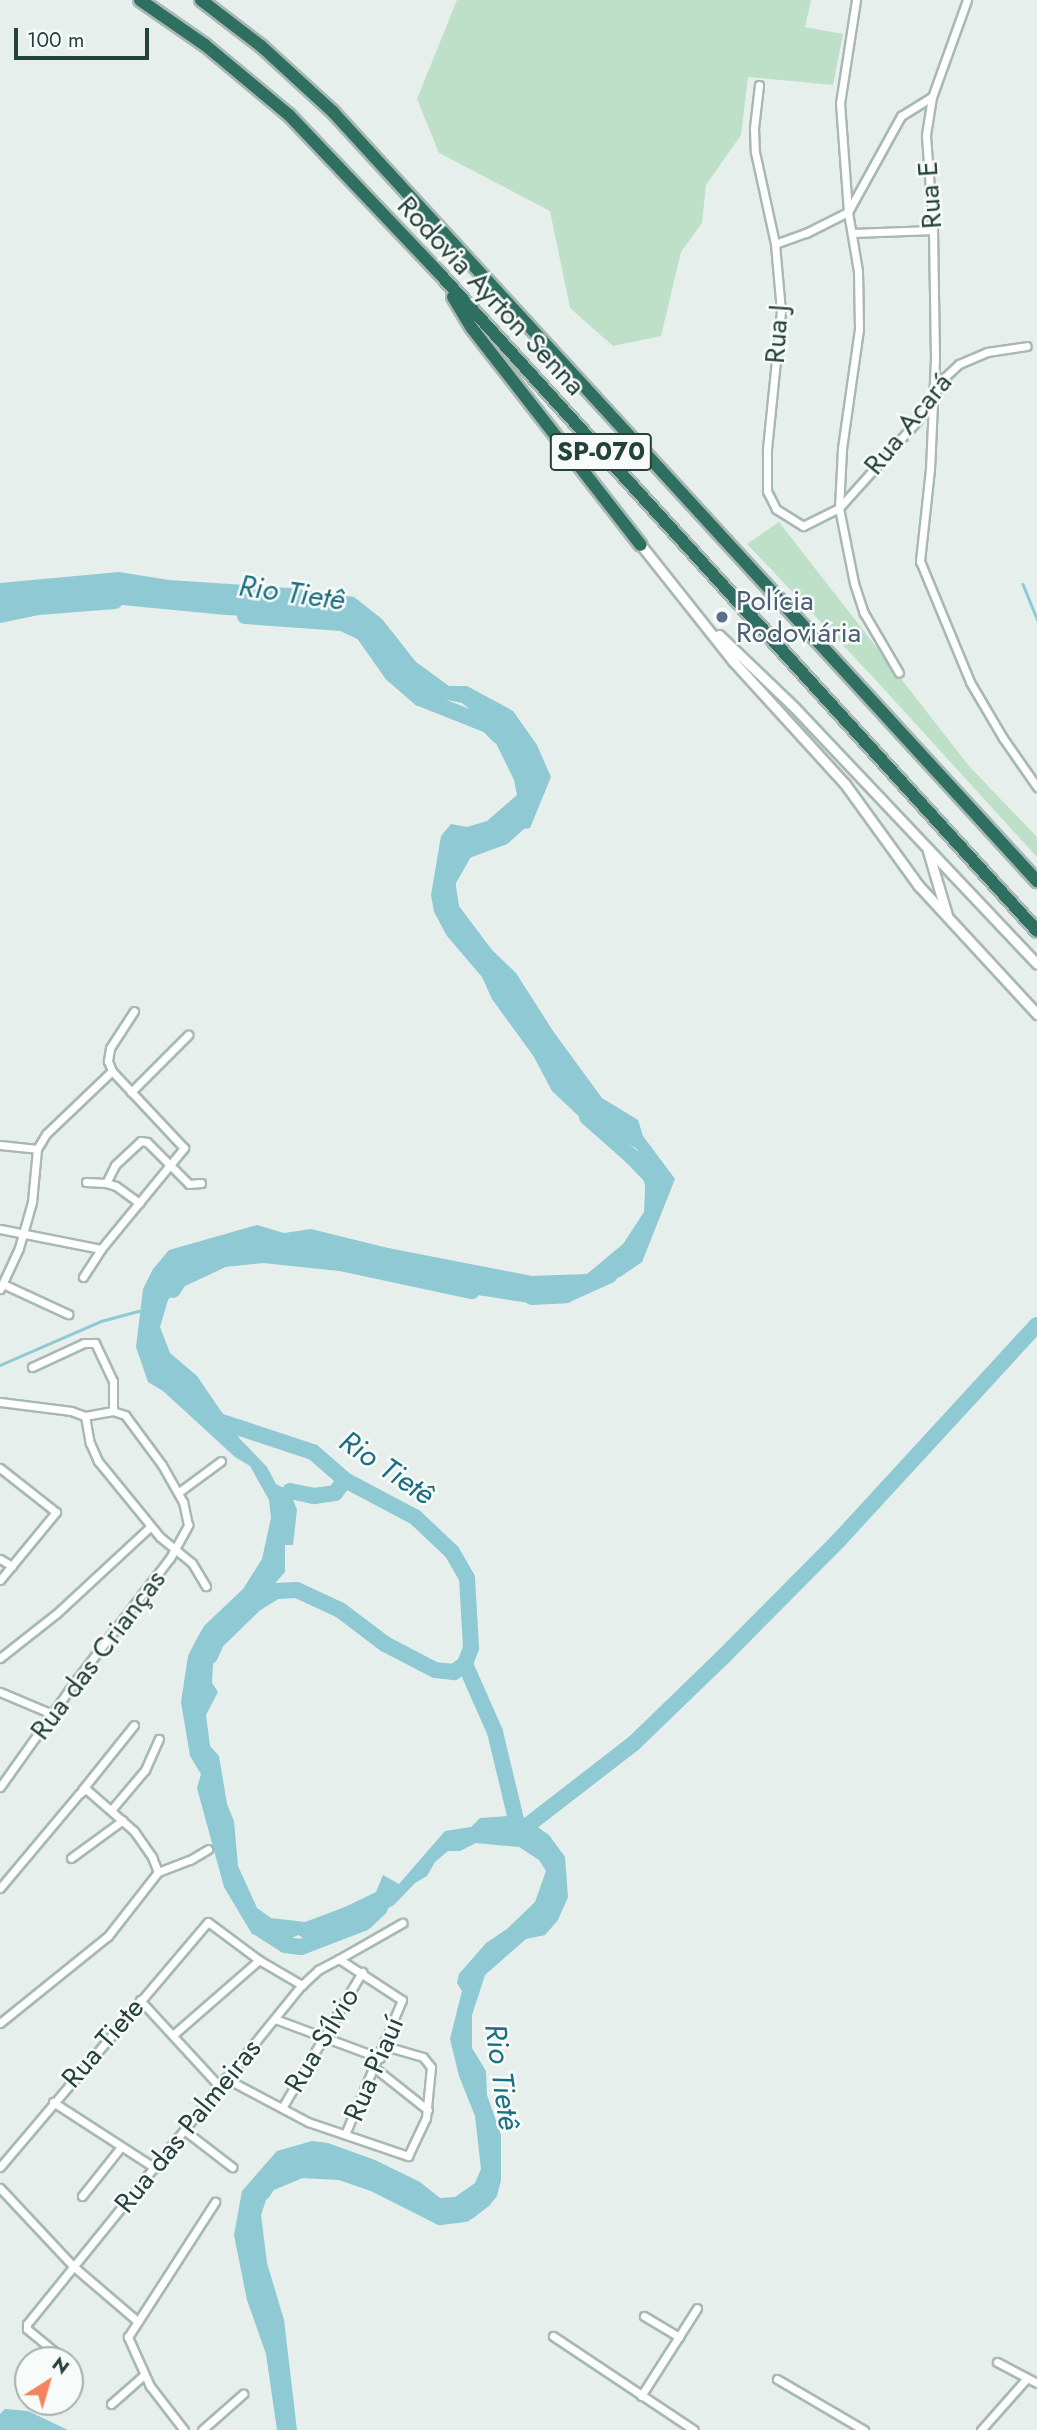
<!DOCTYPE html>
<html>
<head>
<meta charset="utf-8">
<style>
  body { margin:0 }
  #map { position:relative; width:1037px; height:2430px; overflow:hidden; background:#e6efeb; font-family:Jost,sans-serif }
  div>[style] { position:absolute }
  .green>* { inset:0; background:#bfe0c8 }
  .water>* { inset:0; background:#8ec9d4 }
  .stream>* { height:2.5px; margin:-1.25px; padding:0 1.25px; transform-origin:1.25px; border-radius:1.25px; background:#8ec9d4 }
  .river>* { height:16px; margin:-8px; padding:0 8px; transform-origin:8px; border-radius:8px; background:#8ec9d4 }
  .roads { filter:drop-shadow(2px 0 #a8b8b2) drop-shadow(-2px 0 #a8b8b2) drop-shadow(0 2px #a8b8b2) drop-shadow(0 -2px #a8b8b2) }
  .minor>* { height:7px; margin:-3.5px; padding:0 3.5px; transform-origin:3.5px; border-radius:3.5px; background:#fff }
  .tertiary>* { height:9px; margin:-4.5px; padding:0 4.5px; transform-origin:4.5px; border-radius:4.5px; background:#fff }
  .motorway>* { height:12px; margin:-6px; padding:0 6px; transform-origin:6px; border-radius:6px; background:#2f6f62 }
  .dots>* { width:19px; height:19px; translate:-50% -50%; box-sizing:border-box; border:4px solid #f7fbf9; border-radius:50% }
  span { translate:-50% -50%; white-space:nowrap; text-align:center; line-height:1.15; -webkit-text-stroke:5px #f7fbf9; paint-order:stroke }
  .shield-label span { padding:2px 5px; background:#f7fbf9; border:2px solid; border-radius:5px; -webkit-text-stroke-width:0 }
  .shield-label { font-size:26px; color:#24423a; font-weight:700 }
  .street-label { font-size:28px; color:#24423a }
  .service-label { font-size:28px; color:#4e5e75 }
  .left { translate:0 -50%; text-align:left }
  .water-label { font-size:30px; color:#1c6f80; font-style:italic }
  .north { position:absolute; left:14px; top:2346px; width:70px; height:70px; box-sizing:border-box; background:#f7fbf9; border:2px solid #a3b1ad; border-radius:50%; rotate:37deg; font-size:19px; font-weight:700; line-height:28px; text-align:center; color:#24423a }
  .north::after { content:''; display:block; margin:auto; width:24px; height:32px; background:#f4845f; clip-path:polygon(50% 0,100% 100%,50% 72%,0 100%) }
  .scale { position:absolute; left:14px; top:28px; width:135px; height:32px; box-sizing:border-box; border:4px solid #24423a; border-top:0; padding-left:9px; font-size:21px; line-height:24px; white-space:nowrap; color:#24423a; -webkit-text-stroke:5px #f7fbf9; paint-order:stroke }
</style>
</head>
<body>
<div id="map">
  <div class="green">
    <div style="clip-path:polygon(457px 0,811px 0,805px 27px,843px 34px,833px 85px,748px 77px,741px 135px,706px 185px,702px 223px,681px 252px,661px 336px,613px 346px,570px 308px,550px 211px,439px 153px,417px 99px)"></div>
    <div style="clip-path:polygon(779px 522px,969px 766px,1037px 837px,1037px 857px,872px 676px,747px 544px)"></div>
  </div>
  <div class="water">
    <div style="clip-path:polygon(119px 572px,169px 580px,289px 588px,354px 597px,382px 619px,416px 662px,449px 686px,467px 686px,513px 711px,537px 745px,551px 777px,530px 828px,502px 832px,473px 844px,453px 867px,459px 906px,492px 950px,516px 973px,553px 1031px,602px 1098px,638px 1120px,643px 1136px,675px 1179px,642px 1262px,620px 1277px,529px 1303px,459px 1292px,441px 1280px,402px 1274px,351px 1258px,245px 1251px,224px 1251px,204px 1260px,191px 1270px,168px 1300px,160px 1327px,170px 1353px,197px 1376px,240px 1439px,267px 1467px,276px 1484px,290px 1491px,297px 1510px,293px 1545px,285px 1545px,285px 1572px,261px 1599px,225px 1625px,213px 1664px,212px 1683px,218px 1692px,206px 1715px,210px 1746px,219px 1756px,227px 1804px,234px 1821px,238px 1866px,257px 1908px,271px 1918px,305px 1922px,345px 1907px,376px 1892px,383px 1875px,399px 1884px,445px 1831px,471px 1827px,480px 1818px,508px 1816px,532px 1823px,549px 1835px,565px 1857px,568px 1897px,558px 1920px,545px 1935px,526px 1939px,485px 1975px,472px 2015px,472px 2048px,486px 2071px,487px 2095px,501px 2135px,501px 2180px,497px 2196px,489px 2206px,472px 2219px,451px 2219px,437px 2214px,426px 2204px,401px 2199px,351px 2173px,296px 2169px,280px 2176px,266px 2200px,261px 2215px,267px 2263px,284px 2320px,297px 2430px,277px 2430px,266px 2354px,247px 2300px,234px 2235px,242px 2191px,277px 2151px,312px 2141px,328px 2143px,375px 2160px,420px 2182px,440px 2198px,455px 2197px,475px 2183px,481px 2169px,475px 2116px,459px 2076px,450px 2039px,462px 1991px,457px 1983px,459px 1974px,486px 1943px,507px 1929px,535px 1902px,546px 1871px,539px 1860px,519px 1847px,476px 1843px,460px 1851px,448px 1851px,435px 1862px,427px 1876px,415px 1883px,394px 1905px,353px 1927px,342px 1940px,318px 1946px,298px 1935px,280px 1944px,252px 1934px,224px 1887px,197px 1788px,201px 1774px,190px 1756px,181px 1702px,188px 1656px,196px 1640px,204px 1626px,243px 1589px,262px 1559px,271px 1518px,269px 1500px,250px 1466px,235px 1457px,163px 1391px,148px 1382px,136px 1347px,143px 1289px,153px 1269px,169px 1250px,257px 1225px,284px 1233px,311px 1229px,388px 1248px,532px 1276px,587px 1274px,623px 1244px,644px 1212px,646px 1169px,637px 1149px,617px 1136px,588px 1125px,552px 1091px,534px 1057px,492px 999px,482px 977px,447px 936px,434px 912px,431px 895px,441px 836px,451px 824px,467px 827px,487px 821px,517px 795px,514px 780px,494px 739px,478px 716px,462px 703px,419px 694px,401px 686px,388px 674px,374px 650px,369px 634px,331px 619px,226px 615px,80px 601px,0 611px,0 583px)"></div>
    <div style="clip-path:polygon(5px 2409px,28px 2411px,68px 2430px,0 2430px,0 2414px)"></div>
  </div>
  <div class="stream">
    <div style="left:1023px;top:584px;width:38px;rotate:68deg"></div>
    <div style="left:0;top:1365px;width:110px;rotate:-23.5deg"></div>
    <div style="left:101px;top:1321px;width:39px;rotate:-15deg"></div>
  </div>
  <div class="river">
    <div style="left:0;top:615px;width:39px;rotate:-12deg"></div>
    <div style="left:38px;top:607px;width:77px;rotate:-4.5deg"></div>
    <div style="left:245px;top:616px;width:97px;rotate:4.1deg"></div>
    <div style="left:342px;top:623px;width:23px;rotate:25deg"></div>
    <div style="left:363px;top:633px;width:50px;rotate:54.7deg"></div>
    <div style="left:392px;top:674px;width:37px;rotate:41deg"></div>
    <div style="left:420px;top:698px;width:73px;rotate:21.7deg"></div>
    <div style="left:488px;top:725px;width:16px;rotate:45deg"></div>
    <div style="left:444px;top:888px;width:43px;rotate:-60.4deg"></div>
    <div style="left:465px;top:851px;width:40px;rotate:-20.2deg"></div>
    <div style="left:503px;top:837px;width:31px;rotate:-42deg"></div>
    <div style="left:587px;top:1117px;width:60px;rotate:41.6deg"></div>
    <div style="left:632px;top:1157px;width:28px;rotate:46deg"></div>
    <div style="left:651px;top:1177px;width:12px;rotate:76deg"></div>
    <div style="left:173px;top:1290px;width:12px;rotate:-59deg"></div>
    <div style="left:179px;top:1280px;width:50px;rotate:-25deg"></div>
    <div style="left:224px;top:1259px;width:40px;rotate:-5.7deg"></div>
    <div style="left:264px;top:1255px;width:76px;rotate:6deg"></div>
    <div style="left:340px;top:1263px;width:135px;rotate:12deg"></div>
    <div style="left:532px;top:1297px;width:34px;rotate:-3deg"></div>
    <div style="left:566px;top:1295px;width:48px;rotate:-24.4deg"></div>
    <div style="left:209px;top:1414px;width:12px;rotate:35deg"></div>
    <div style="left:219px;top:1421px;width:99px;rotate:18.3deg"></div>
    <div style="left:313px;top:1452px;width:43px;rotate:41.2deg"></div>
    <div style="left:345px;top:1480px;width:79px;rotate:27.9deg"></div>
    <div style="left:415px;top:1517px;width:51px;rotate:43.4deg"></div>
    <div style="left:452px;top:1552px;width:30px;rotate:60deg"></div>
    <div style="left:467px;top:1578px;width:70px;rotate:86.7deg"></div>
    <div style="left:471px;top:1648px;width:17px;rotate:111deg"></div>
    <div style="left:465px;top:1664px;width:14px;rotate:144deg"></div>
    <div style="left:454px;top:1672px;width:19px;rotate:-174deg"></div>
    <div style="left:435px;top:1670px;width:56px;rotate:-152.5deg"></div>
    <div style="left:385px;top:1644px;width:56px;rotate:-142.9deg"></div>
    <div style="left:340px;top:1610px;width:47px;rotate:-155.1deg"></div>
    <div style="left:297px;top:1590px;width:21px;rotate:177deg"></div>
    <div style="left:276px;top:1591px;width:26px;rotate:148deg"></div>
    <div style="left:254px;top:1605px;width:53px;rotate:135.8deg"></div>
    <div style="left:216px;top:1642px;width:15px;rotate:113deg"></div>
    <div style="left:290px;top:1491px;width:25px;rotate:12deg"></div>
    <div style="left:314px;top:1496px;width:21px;rotate:-8deg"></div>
    <div style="left:335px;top:1493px;width:16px;rotate:-52deg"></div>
    <div style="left:465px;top:1664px;width:74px;rotate:66.2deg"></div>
    <div style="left:495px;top:1732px;width:103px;rotate:76.5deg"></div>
    <div style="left:519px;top:1832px;width:144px;rotate:-37.7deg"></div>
    <div style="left:633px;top:1744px;width:124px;rotate:-44deg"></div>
    <div style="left:722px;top:1658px;width:166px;rotate:-45.2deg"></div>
    <div style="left:839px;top:1540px;width:292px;rotate:-47.4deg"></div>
    <div style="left:263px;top:1931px;width:26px;rotate:32deg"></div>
    <div style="left:285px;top:1945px;width:16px;rotate:7deg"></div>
    <div style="left:301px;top:1947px;width:67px;rotate:-20.9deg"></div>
    <div style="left:364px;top:1923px;width:22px;rotate:-43deg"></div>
    <div style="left:263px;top:2192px;width:9px;rotate:-58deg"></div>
    <div style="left:268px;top:2184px;width:36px;rotate:-23deg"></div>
    <div style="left:301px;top:2170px;width:39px;rotate:3deg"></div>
    <div style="left:340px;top:2172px;width:39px;rotate:19deg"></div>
    <div style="left:377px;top:2185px;width:71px;rotate:26.9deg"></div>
    <div style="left:440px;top:2217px;width:25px;rotate:-7deg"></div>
  </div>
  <div class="roads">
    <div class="minor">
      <div style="left:856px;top:0;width:104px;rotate:98.8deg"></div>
      <div style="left:840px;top:103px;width:109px;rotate:85.8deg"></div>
      <div style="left:848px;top:212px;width:60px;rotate:80.4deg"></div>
      <div style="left:858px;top:271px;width:58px;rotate:89deg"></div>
      <div style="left:859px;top:329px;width:121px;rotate:98.1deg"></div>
      <div style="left:842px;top:449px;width:59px;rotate:92.9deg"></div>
      <div style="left:839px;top:508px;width:76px;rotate:78.7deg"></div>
      <div style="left:854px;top:583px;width:32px;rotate:72deg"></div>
      <div style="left:864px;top:613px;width:69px;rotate:59.7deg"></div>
      <div style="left:967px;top:0;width:103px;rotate:109.8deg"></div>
      <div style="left:932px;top:97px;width:39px;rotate:99deg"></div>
      <div style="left:926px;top:136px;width:94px;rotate:85.7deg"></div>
      <div style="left:933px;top:230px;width:129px;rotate:89.1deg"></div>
      <div style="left:935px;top:359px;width:110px;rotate:92.6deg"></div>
      <div style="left:930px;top:469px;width:93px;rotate:96.2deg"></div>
      <div style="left:920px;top:561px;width:131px;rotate:67.5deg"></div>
      <div style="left:970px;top:682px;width:65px;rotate:59.5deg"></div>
      <div style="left:1003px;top:738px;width:60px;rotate:55.2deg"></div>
      <div style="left:759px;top:85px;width:43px;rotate:96.6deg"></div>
      <div style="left:754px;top:128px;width:24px;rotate:88deg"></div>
      <div style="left:755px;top:152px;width:94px;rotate:77.7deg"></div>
      <div style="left:775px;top:244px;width:67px;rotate:84.9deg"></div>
      <div style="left:781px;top:311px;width:140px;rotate:95.8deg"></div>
      <div style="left:767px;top:450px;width:41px;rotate:90deg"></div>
      <div style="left:767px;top:491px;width:20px;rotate:63deg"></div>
      <div style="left:776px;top:509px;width:32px;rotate:32deg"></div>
      <div style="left:803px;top:526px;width:40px;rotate:-26.6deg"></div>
      <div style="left:839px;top:508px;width:117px;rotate:-48.1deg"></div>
      <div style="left:917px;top:421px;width:52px;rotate:-57.5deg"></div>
      <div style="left:945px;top:377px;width:19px;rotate:-43deg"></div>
      <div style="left:959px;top:364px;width:30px;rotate:-23deg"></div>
      <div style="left:987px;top:352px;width:40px;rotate:-8.5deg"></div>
      <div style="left:848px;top:212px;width:110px;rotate:-61.1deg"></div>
      <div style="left:901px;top:116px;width:36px;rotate:-32deg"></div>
      <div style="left:852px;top:233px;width:81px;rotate:-2.1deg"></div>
      <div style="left:775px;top:244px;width:33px;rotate:-20deg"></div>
      <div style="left:806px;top:233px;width:47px;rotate:-26.6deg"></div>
      <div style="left:131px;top:1092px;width:81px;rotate:-45deg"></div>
      <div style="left:0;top:1145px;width:37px;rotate:6deg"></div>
      <div style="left:37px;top:1149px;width:17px;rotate:-59deg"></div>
      <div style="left:46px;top:1134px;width:91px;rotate:-43.7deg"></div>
      <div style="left:86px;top:1182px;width:20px;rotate:3deg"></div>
      <div style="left:106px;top:1183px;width:20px;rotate:-63deg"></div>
      <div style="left:115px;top:1165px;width:35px;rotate:-43deg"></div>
      <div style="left:141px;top:1141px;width:6px;rotate:9deg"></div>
      <div style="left:147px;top:1142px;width:59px;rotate:45deg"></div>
      <div style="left:189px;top:1184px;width:12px;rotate:-5deg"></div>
      <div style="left:106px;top:1183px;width:10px;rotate:17deg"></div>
      <div style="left:116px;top:1186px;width:29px;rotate:36deg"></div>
      <div style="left:0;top:1229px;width:103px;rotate:11.2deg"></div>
      <div style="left:83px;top:1277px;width:33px;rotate:-57deg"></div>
      <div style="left:101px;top:1249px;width:131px;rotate:-50.6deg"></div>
      <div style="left:184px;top:1148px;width:105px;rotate:-133.1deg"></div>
      <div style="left:112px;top:1071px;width:11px;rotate:-112deg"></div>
      <div style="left:108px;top:1061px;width:13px;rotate:-81deg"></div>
      <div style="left:110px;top:1048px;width:44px;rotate:-57deg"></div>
      <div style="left:3px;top:1284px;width:72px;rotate:24.8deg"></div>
      <div style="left:0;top:1289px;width:45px;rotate:-65.1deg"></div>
      <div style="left:19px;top:1248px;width:48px;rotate:-74.2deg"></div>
      <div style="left:32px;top:1202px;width:53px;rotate:-84.6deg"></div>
      <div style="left:32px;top:1367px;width:57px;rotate:-24.8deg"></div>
      <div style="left:84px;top:1343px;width:11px"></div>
      <div style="left:95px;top:1343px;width:42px;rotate:64.7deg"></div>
      <div style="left:113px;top:1381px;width:30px;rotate:90deg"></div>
      <div style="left:113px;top:1411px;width:28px;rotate:170deg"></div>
      <div style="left:0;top:1402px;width:72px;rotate:7.2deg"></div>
      <div style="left:71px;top:1411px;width:15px;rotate:20deg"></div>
      <div style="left:85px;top:1416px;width:27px;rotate:80deg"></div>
      <div style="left:90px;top:1443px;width:20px;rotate:66deg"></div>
      <div style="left:98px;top:1461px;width:98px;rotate:50.8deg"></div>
      <div style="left:160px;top:1537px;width:41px;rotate:39.1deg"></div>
      <div style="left:192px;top:1563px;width:27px;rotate:59deg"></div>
      <div style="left:0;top:1468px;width:71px;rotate:38.2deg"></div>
      <div style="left:56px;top:1512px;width:88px;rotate:129.5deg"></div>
      <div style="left:179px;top:1492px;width:52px;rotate:-36.4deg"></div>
      <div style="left:0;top:1559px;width:14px;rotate:30deg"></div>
      <div style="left:0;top:1658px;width:71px;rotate:-38.2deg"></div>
      <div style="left:56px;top:1614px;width:128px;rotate:-42.8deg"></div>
      <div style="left:0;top:1692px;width:56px;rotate:22.9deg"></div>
      <div style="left:0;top:1787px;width:128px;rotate:-54.6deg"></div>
      <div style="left:74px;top:1683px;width:158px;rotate:-52.5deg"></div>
      <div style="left:170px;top:1558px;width:38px;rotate:-61deg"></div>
      <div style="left:188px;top:1525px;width:24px;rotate:-102deg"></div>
      <div style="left:183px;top:1502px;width:43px;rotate:-119.6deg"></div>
      <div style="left:162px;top:1465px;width:62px;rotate:-126.5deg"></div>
      <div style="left:125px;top:1415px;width:13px;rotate:-162deg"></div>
      <div style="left:82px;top:1790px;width:83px;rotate:-51.3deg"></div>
      <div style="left:112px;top:1809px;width:51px;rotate:-49.8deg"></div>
      <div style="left:145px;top:1770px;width:34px;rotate:-66deg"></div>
      <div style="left:71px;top:1858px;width:64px;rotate:-36.2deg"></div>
      <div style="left:158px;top:1872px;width:34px;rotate:-21deg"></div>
      <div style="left:190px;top:1860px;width:21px;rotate:-31deg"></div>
      <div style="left:0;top:1888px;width:123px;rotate:-50deg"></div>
      <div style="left:79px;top:1794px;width:9px;rotate:-36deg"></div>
      <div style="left:86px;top:1789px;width:64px;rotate:41.2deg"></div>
      <div style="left:134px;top:1831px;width:32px;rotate:55deg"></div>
      <div style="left:152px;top:1857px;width:16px;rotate:68deg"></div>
      <div style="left:339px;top:1959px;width:73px;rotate:-29.7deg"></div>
      <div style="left:140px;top:2000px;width:117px;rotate:47.4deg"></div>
      <div style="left:275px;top:2019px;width:112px;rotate:20.4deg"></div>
      <div style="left:0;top:2023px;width:139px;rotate:-38.9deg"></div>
      <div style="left:108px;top:1936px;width:81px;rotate:-52deg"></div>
      <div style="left:173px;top:2035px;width:114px;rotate:-41.1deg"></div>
      <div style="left:259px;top:1960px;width:50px;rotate:30.2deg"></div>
      <div style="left:376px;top:2069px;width:66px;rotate:38.3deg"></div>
      <div style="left:225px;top:2078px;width:94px;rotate:27.9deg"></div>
      <div style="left:308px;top:2122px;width:106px;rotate:18.8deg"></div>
      <div style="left:408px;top:2156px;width:42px;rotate:-64.7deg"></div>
      <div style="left:426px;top:2118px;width:51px;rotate:-84.4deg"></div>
      <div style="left:431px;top:2067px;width:13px;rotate:-129deg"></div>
      <div style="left:423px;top:2057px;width:40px;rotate:-164deg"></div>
      <div style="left:53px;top:2102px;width:121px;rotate:32.9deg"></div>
      <div style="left:282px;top:2108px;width:158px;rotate:-59.5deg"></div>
      <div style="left:184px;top:2130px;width:61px;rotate:37.6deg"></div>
      <div style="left:0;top:2167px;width:321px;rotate:-49.7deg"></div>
      <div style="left:208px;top:1922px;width:64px;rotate:36.7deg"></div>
      <div style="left:0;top:2188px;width:107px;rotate:46.9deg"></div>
      <div style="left:73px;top:2266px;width:83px;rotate:40.6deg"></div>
      <div style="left:82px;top:2196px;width:63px;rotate:-51.5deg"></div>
      <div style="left:644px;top:2316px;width:41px;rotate:31deg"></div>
      <div style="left:553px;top:2336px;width:169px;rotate:33.7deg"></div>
      <div style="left:61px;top:2357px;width:44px;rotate:-140.5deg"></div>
      <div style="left:27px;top:2329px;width:5px;rotate:-90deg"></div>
      <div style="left:27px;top:2324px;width:437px;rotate:-51deg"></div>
      <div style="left:302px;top:1985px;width:22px;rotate:-43deg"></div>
      <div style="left:318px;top:1970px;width:24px;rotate:-28deg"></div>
      <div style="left:339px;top:1959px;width:75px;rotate:33.1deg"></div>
      <div style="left:402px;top:2000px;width:146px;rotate:113deg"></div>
      <div style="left:997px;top:2362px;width:45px;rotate:27.7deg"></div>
      <div style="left:777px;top:2379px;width:101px;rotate:30.4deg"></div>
      <div style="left:641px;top:2396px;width:104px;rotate:-57.5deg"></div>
      <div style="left:111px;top:2404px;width:44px;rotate:-41.3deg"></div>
      <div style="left:184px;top:2430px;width:56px;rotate:-127.7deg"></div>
      <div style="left:150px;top:2386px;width:54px;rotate:-114.2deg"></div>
      <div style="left:128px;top:2337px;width:161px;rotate:-57.2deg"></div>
      <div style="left:202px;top:2430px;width:55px;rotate:-41.3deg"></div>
      <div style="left:981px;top:2430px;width:69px;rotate:-48.5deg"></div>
    </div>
    <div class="tertiary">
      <div style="left:641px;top:545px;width:148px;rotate:51.6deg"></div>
      <div style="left:733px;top:661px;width:166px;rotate:47.7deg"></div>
      <div style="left:845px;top:784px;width:125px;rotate:54.1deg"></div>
      <div style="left:918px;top:885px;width:176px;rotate:47.3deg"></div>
      <div style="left:719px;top:635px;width:105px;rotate:43.8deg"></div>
      <div style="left:795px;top:708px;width:352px;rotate:46.6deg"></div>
      <div style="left:928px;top:851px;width:67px;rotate:73.5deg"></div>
    </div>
    <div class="motorway">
      <div style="left:140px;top:0;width:79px;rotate:34.7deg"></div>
      <div style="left:205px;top:45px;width:109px;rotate:39.8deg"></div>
      <div style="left:289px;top:115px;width:218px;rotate:46.5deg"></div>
      <div style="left:439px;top:273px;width:889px;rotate:47.73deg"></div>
      <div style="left:201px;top:0;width:76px;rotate:37.5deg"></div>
      <div style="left:261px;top:46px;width:98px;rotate:42.5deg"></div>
      <div style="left:333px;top:112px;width:1043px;rotate:47.53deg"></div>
      <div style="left:453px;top:297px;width:35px;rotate:59deg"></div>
      <div style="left:471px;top:327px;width:276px;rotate:52.1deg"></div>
    </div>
  </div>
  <div class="dots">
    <div style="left:722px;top:617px;background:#5c6f8a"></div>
  </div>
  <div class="shield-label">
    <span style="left:601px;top:452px">SP-070</span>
  </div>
  <div class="street-label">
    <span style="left:930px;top:195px;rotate:-94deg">Rua E</span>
    <span style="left:491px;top:296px;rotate:47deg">Rodovia Ayrton Senna</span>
    <span style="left:777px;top:334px;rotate:-86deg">Rua J</span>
    <span style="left:908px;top:424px;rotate:-51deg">Rua Acará</span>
    <span style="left:98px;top:1655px;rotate:-53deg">Rua das Crianças</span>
    <span style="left:322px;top:2040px;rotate:-59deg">Rua Sílvio</span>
    <span style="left:103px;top:2043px;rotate:-49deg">Rua Tiete</span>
    <span style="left:374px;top:2069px;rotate:-67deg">Rua Piauí</span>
    <span style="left:188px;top:2126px;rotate:-51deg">Rua das Palmeiras</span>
  </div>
  <div class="service-label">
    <span class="left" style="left:736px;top:617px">Polícia<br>Rodoviária</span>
  </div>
  <div class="water-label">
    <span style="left:292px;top:593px;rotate:8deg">Rio Tietê</span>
    <span style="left:387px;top:1468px;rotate:34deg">Rio Tietê</span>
    <span style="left:502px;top:2077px;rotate:82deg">Rio Tietê</span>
  </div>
  <div class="north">N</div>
  <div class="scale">100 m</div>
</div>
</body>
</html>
